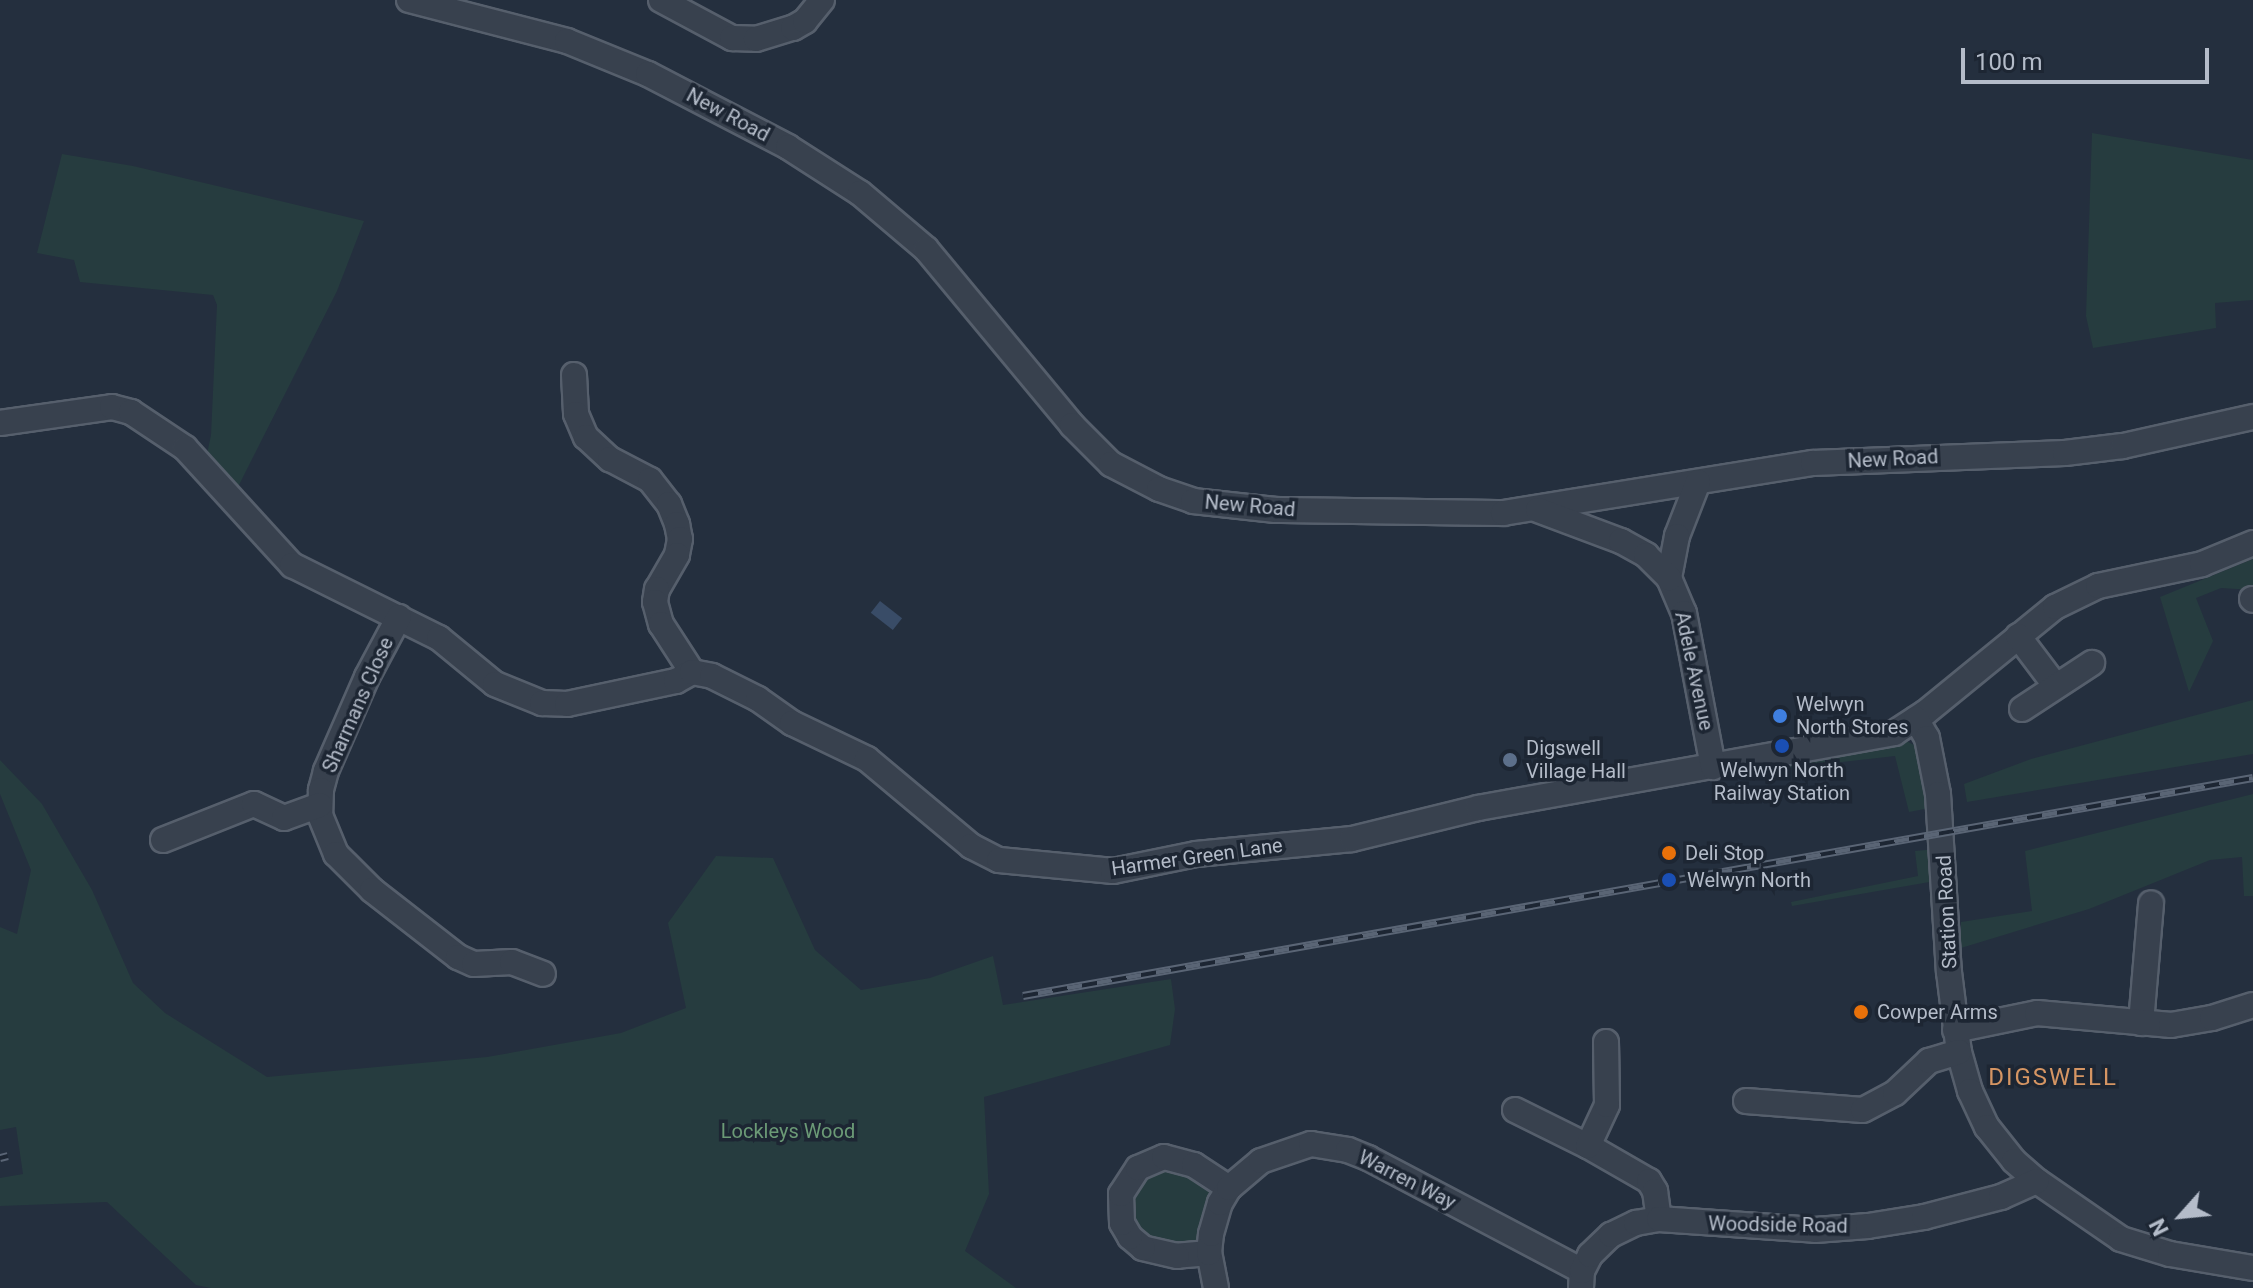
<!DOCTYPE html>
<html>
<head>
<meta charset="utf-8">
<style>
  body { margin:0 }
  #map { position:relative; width:2253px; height:1288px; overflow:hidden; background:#242f3e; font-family:Roboto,sans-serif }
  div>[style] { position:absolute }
  .green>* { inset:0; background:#263c3f }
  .water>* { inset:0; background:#394c67; transform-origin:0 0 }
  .roads { filter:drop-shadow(2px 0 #565f6c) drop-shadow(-2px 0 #565f6c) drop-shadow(0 2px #565f6c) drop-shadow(0 -2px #565f6c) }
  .minor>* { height:24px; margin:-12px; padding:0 12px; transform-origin:12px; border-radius:12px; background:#38414e }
  .rail>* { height:8px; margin-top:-4px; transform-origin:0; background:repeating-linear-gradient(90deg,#1d2633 0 15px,#5a6575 0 30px); box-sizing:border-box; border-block:2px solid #5a6575 }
  .dots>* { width:22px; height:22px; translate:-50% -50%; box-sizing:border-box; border:4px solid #1d2633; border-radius:50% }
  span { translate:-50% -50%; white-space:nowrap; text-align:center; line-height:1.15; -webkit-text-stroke:7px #1d2633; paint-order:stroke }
  .street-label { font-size:20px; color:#b4bcc9 }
  .poi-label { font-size:20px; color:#b4bcc9 }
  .left { translate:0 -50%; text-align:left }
  .park-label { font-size:20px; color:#6b9a76 }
  .quarter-label { font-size:24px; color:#d59563; letter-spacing:2px }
  .north { position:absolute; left:2141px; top:1176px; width:80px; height:80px; -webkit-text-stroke:6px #1d2633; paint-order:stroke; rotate:243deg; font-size:22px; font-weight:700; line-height:32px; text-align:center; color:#b4bcc9 }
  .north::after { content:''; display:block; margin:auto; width:28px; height:36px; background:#b4bcc9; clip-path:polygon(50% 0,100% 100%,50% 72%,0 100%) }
  .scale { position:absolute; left:1961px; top:48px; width:248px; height:36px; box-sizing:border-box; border:4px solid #b4bcc9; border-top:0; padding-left:10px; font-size:24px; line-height:28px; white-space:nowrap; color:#b4bcc9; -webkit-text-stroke:6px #1d2633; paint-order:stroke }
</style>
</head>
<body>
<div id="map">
  <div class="green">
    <div style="clip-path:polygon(2092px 133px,2253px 160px,2253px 300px,2215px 303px,2216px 328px,2093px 348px,2086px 316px)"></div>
    <div style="clip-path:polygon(62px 154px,133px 166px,364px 221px,337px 291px,238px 487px,207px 454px,211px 435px,217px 305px,213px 295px,80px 282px,74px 260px,37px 253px)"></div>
    <div style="clip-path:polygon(2253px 559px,2253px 590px,2221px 588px,2196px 598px,2213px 641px,2189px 692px,2160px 597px)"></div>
    <div style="clip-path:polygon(2253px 700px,2253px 754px,1967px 802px,1964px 784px,2031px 759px)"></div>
    <div style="clip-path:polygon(1903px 739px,1921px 749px,1930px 808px,1909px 812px,1895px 756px,1780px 769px,1778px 762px)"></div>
    <div style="clip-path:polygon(0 760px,42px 804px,92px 890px,133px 983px,165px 1013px,267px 1077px,487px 1057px,621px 1033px,686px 1008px,668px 923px,716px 856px,773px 858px,815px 950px,861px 990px,930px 978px,993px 956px,1003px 1005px,1171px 979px,1175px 1009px,1170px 1045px,984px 1097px,989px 1194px,965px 1251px,1016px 1288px,211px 1288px,196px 1285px,107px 1202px,0 1206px,0 1178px,23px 1174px,16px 1127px,0 1130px,0 927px,17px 934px,31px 870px,0 794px)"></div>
    <div style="clip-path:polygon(2253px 794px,2253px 896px,2244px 896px,2242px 857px,2210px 860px,2089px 909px,1961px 948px,1961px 922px,2032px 911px,2025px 851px)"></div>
    <div style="clip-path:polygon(1937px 849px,1941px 880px,1792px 906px,1791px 902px,1918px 876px,1915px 851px)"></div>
    <div style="clip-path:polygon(1163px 1164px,1214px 1185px,1204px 1243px,1176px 1250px,1135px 1234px,1127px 1196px,1133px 1182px)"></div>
  </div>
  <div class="water">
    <div style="left:880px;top:601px;width:28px;height:15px;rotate:38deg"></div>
  </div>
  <div class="roads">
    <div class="minor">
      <div style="left:409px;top:0;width:163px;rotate:14.5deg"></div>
      <div style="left:567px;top:41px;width:87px;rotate:22.2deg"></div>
      <div style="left:648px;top:74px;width:158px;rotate:27.5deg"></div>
      <div style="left:788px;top:147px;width:85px;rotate:32.6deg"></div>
      <div style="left:860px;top:193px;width:87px;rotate:40.3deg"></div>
      <div style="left:926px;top:249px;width:229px;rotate:50.3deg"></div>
      <div style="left:1072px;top:425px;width:55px;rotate:45deg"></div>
      <div style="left:1111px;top:464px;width:54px;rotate:27.5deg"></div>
      <div style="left:1159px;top:489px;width:36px;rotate:19deg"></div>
      <div style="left:1193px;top:501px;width:83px;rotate:6.2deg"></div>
      <div style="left:1276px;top:510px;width:227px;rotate:0.8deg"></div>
      <div style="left:1503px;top:513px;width:314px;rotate:-9.2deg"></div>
      <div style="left:1813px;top:463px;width:252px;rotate:-2.3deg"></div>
      <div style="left:2065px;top:453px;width:58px;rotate:-6.9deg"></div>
      <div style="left:2123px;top:446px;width:133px;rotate:-12.6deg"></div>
      <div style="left:661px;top:0;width:81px;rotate:28.2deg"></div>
      <div style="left:732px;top:38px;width:24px;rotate:2deg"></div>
      <div style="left:756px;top:39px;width:39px;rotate:-17deg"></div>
      <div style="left:793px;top:28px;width:14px;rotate:-30deg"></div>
      <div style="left:805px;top:21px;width:27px;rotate:-51deg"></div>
      <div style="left:574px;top:375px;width:39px;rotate:87deg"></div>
      <div style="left:576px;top:414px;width:25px;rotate:67deg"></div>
      <div style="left:586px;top:437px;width:33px;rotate:43deg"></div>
      <div style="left:610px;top:459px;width:45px;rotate:27.7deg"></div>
      <div style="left:650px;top:480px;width:31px;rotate:52deg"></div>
      <div style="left:669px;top:504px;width:22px;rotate:68deg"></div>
      <div style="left:677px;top:524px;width:15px;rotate:79deg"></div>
      <div style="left:680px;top:539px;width:16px;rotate:101deg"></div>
      <div style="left:677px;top:555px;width:39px;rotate:120deg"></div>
      <div style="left:657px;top:589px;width:13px;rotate:99deg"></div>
      <div style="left:655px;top:602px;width:23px;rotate:75deg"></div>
      <div style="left:661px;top:624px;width:57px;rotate:57.1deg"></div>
      <div style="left:0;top:423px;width:113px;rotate:-8.1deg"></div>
      <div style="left:112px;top:407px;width:20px;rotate:15deg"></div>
      <div style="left:131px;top:412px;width:65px;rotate:33.7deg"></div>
      <div style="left:185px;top:448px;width:159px;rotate:47.6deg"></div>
      <div style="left:292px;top:565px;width:164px;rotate:26.4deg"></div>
      <div style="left:439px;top:638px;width:72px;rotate:39.4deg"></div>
      <div style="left:495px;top:684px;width:51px;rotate:22deg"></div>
      <div style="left:542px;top:703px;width:25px;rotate:2deg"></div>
      <div style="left:567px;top:704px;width:111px;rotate:-11.9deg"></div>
      <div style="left:676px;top:681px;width:18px;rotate:-29deg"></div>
      <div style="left:692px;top:672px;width:20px;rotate:11deg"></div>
      <div style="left:712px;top:676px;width:51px;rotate:26.6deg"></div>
      <div style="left:758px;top:699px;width:42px;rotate:35.2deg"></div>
      <div style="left:792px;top:723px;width:83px;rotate:25.6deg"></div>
      <div style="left:867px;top:759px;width:136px;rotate:39.9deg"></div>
      <div style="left:971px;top:846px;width:31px;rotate:27deg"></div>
      <div style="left:999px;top:860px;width:115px;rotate:5.5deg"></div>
      <div style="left:1113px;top:871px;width:85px;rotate:-11.6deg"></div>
      <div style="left:1196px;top:854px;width:157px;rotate:-5.5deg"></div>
      <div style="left:1352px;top:839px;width:130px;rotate:-13.8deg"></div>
      <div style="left:1478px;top:808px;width:423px;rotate:-10.2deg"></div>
      <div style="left:1894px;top:733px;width:37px;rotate:-33deg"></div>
      <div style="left:1925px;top:713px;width:168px;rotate:-39.2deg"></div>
      <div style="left:2055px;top:607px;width:48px;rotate:-26deg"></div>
      <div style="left:2098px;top:586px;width:106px;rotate:-11.9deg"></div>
      <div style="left:2202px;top:564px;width:55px;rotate:-22.4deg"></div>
      <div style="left:1698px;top:482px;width:58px;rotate:111.3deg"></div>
      <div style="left:1677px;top:536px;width:43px;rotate:100.8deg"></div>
      <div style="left:1669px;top:578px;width:38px;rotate:67deg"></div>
      <div style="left:1684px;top:613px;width:157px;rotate:79.3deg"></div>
      <div style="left:1538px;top:510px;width:89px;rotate:20.5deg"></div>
      <div style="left:1621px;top:541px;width:29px;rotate:29deg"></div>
      <div style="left:1646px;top:555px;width:33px;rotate:45deg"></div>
      <div style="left:2252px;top:599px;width:1px;rotate:45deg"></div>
      <div style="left:399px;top:617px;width:68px;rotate:118.1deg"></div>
      <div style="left:367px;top:677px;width:103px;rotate:113.6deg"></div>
      <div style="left:326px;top:771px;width:20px;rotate:105deg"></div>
      <div style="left:321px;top:790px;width:25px;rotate:92deg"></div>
      <div style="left:320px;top:815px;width:42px;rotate:67.7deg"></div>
      <div style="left:336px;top:854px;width:51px;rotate:45deg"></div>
      <div style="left:372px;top:890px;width:109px;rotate:37.9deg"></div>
      <div style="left:458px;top:957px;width:17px;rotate:24deg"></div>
      <div style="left:474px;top:964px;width:38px;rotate:-3deg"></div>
      <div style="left:512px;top:962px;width:33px;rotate:21deg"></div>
      <div style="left:2018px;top:636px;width:61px;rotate:52.9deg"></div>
      <div style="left:2022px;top:709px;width:84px;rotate:-33.3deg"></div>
      <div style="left:1916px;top:719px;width:22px;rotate:60deg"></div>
      <div style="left:1927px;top:738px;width:57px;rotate:78.9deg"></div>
      <div style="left:1938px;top:794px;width:178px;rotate:86.5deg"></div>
      <div style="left:1949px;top:972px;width:81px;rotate:82.9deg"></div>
      <div style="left:1959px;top:1052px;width:41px;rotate:74.2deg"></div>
      <div style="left:1970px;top:1091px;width:40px;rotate:65deg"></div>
      <div style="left:1987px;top:1127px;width:43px;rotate:51.5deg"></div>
      <div style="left:2014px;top:1161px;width:30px;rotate:41deg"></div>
      <div style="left:2037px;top:1181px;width:102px;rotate:34.6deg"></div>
      <div style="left:2121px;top:1239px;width:51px;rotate:17deg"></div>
      <div style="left:2170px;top:1254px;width:84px;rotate:9.6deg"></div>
      <div style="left:163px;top:840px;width:98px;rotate:-21.6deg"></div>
      <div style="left:254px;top:804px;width:33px;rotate:25deg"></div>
      <div style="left:284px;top:818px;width:38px;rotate:-20deg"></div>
      <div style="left:2141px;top:1023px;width:120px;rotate:-85.2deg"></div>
      <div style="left:1955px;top:1030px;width:84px;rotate:-11.7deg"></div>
      <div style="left:2037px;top:1013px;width:135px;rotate:5.1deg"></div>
      <div style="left:2171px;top:1025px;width:42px;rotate:-9.7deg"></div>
      <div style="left:2212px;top:1018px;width:43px;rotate:-17.6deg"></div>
      <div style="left:1746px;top:1101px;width:117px;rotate:4.4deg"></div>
      <div style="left:1863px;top:1110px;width:36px;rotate:-28deg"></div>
      <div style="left:1895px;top:1093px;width:47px;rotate:-43.3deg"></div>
      <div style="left:1929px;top:1061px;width:31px;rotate:-17deg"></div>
      <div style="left:1515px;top:1110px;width:81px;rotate:26.3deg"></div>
      <div style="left:1588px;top:1146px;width:70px;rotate:29.8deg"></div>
      <div style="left:1649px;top:1181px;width:12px;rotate:59deg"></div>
      <div style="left:1655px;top:1191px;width:28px;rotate:82deg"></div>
      <div style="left:1588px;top:1146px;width:45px;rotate:-65.1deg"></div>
      <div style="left:1607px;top:1105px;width:63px;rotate:-90.9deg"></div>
      <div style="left:1209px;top:1253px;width:32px;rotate:175deg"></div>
      <div style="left:1177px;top:1256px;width:35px;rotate:-167deg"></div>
      <div style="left:1143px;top:1248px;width:17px;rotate:-140deg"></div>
      <div style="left:1130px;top:1237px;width:16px;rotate:-120deg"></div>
      <div style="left:1122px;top:1223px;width:29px;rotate:-92deg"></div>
      <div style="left:1121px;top:1194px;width:31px;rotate:-57deg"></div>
      <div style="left:1138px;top:1168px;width:28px;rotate:-23deg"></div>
      <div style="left:1164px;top:1157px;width:31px;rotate:15deg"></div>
      <div style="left:1194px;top:1165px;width:42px;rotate:33.3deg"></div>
      <div style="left:1216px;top:1288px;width:36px;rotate:-101deg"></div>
      <div style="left:1209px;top:1253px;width:19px;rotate:-84deg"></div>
      <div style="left:1211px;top:1234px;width:32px;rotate:-74deg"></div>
      <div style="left:1220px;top:1203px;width:17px;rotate:-59deg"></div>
      <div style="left:1229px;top:1188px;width:42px;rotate:-40.2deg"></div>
      <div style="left:1261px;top:1161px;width:53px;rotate:-18.8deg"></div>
      <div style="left:1311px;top:1144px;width:37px;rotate:9deg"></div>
      <div style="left:1348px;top:1150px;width:22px;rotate:22deg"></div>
      <div style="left:1368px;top:1158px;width:242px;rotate:27.8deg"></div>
      <div style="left:1581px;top:1288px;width:17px;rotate:-87deg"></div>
      <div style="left:1582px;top:1271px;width:18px;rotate:-63deg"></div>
      <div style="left:1590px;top:1255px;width:29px;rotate:-44deg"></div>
      <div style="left:1611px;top:1235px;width:28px;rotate:-26deg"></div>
      <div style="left:1636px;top:1223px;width:23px;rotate:-10deg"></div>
      <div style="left:1659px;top:1219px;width:156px;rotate:4deg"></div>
      <div style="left:1815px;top:1230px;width:53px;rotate:-4.3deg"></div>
      <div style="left:1868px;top:1226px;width:57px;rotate:-9.1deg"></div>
      <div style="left:1924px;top:1217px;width:80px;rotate:-14.6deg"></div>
      <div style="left:2001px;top:1197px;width:39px;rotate:-24deg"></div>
    </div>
  </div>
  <div class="rail">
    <div style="left:1023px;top:996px;width:1249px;rotate:-10.05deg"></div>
    <div style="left:0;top:1158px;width:8px;rotate:-14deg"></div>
  </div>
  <div class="dots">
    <div style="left:1780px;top:716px;background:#3f7fe0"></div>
    <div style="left:1782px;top:746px;background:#1a4fb4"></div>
    <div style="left:1510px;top:760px;background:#5c6f8a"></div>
    <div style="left:1669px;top:853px;background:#e8710a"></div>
    <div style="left:1669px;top:880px;background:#1a4fb4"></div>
    <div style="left:1861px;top:1012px;background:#e8710a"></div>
  </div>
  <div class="street-label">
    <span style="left:728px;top:115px;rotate:28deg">New Road</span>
    <span style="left:1893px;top:459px;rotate:-3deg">New Road</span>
    <span style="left:1250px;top:506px;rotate:5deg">New Road</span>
    <span style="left:1694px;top:671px;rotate:78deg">Adele Avenue</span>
    <span style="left:358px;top:705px;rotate:-66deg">Sharmans Close</span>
    <span style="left:1197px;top:857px;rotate:-8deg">Harmer Green Lane</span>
    <span style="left:1947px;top:912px;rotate:-93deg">Station Road</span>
    <span style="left:1407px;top:1180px;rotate:27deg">Warren Way</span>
    <span style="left:1778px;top:1225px;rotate:1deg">Woodside Road</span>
  </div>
  <div class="poi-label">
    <span class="left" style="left:1796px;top:716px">Welwyn<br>North Stores</span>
    <span class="left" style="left:1526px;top:760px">Digswell<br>Village Hall</span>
    <span style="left:1782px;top:782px">Welwyn North<br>Railway Station</span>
    <span class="left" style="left:1685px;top:853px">Deli Stop</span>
    <span class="left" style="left:1687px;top:880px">Welwyn North</span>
    <span class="left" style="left:1877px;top:1012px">Cowper Arms</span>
  </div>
  <div class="park-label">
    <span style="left:788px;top:1131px">Lockleys Wood</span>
  </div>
  <div class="quarter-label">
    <span style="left:2053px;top:1078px">DIGSWELL</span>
  </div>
  <div class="north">N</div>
  <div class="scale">100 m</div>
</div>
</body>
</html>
